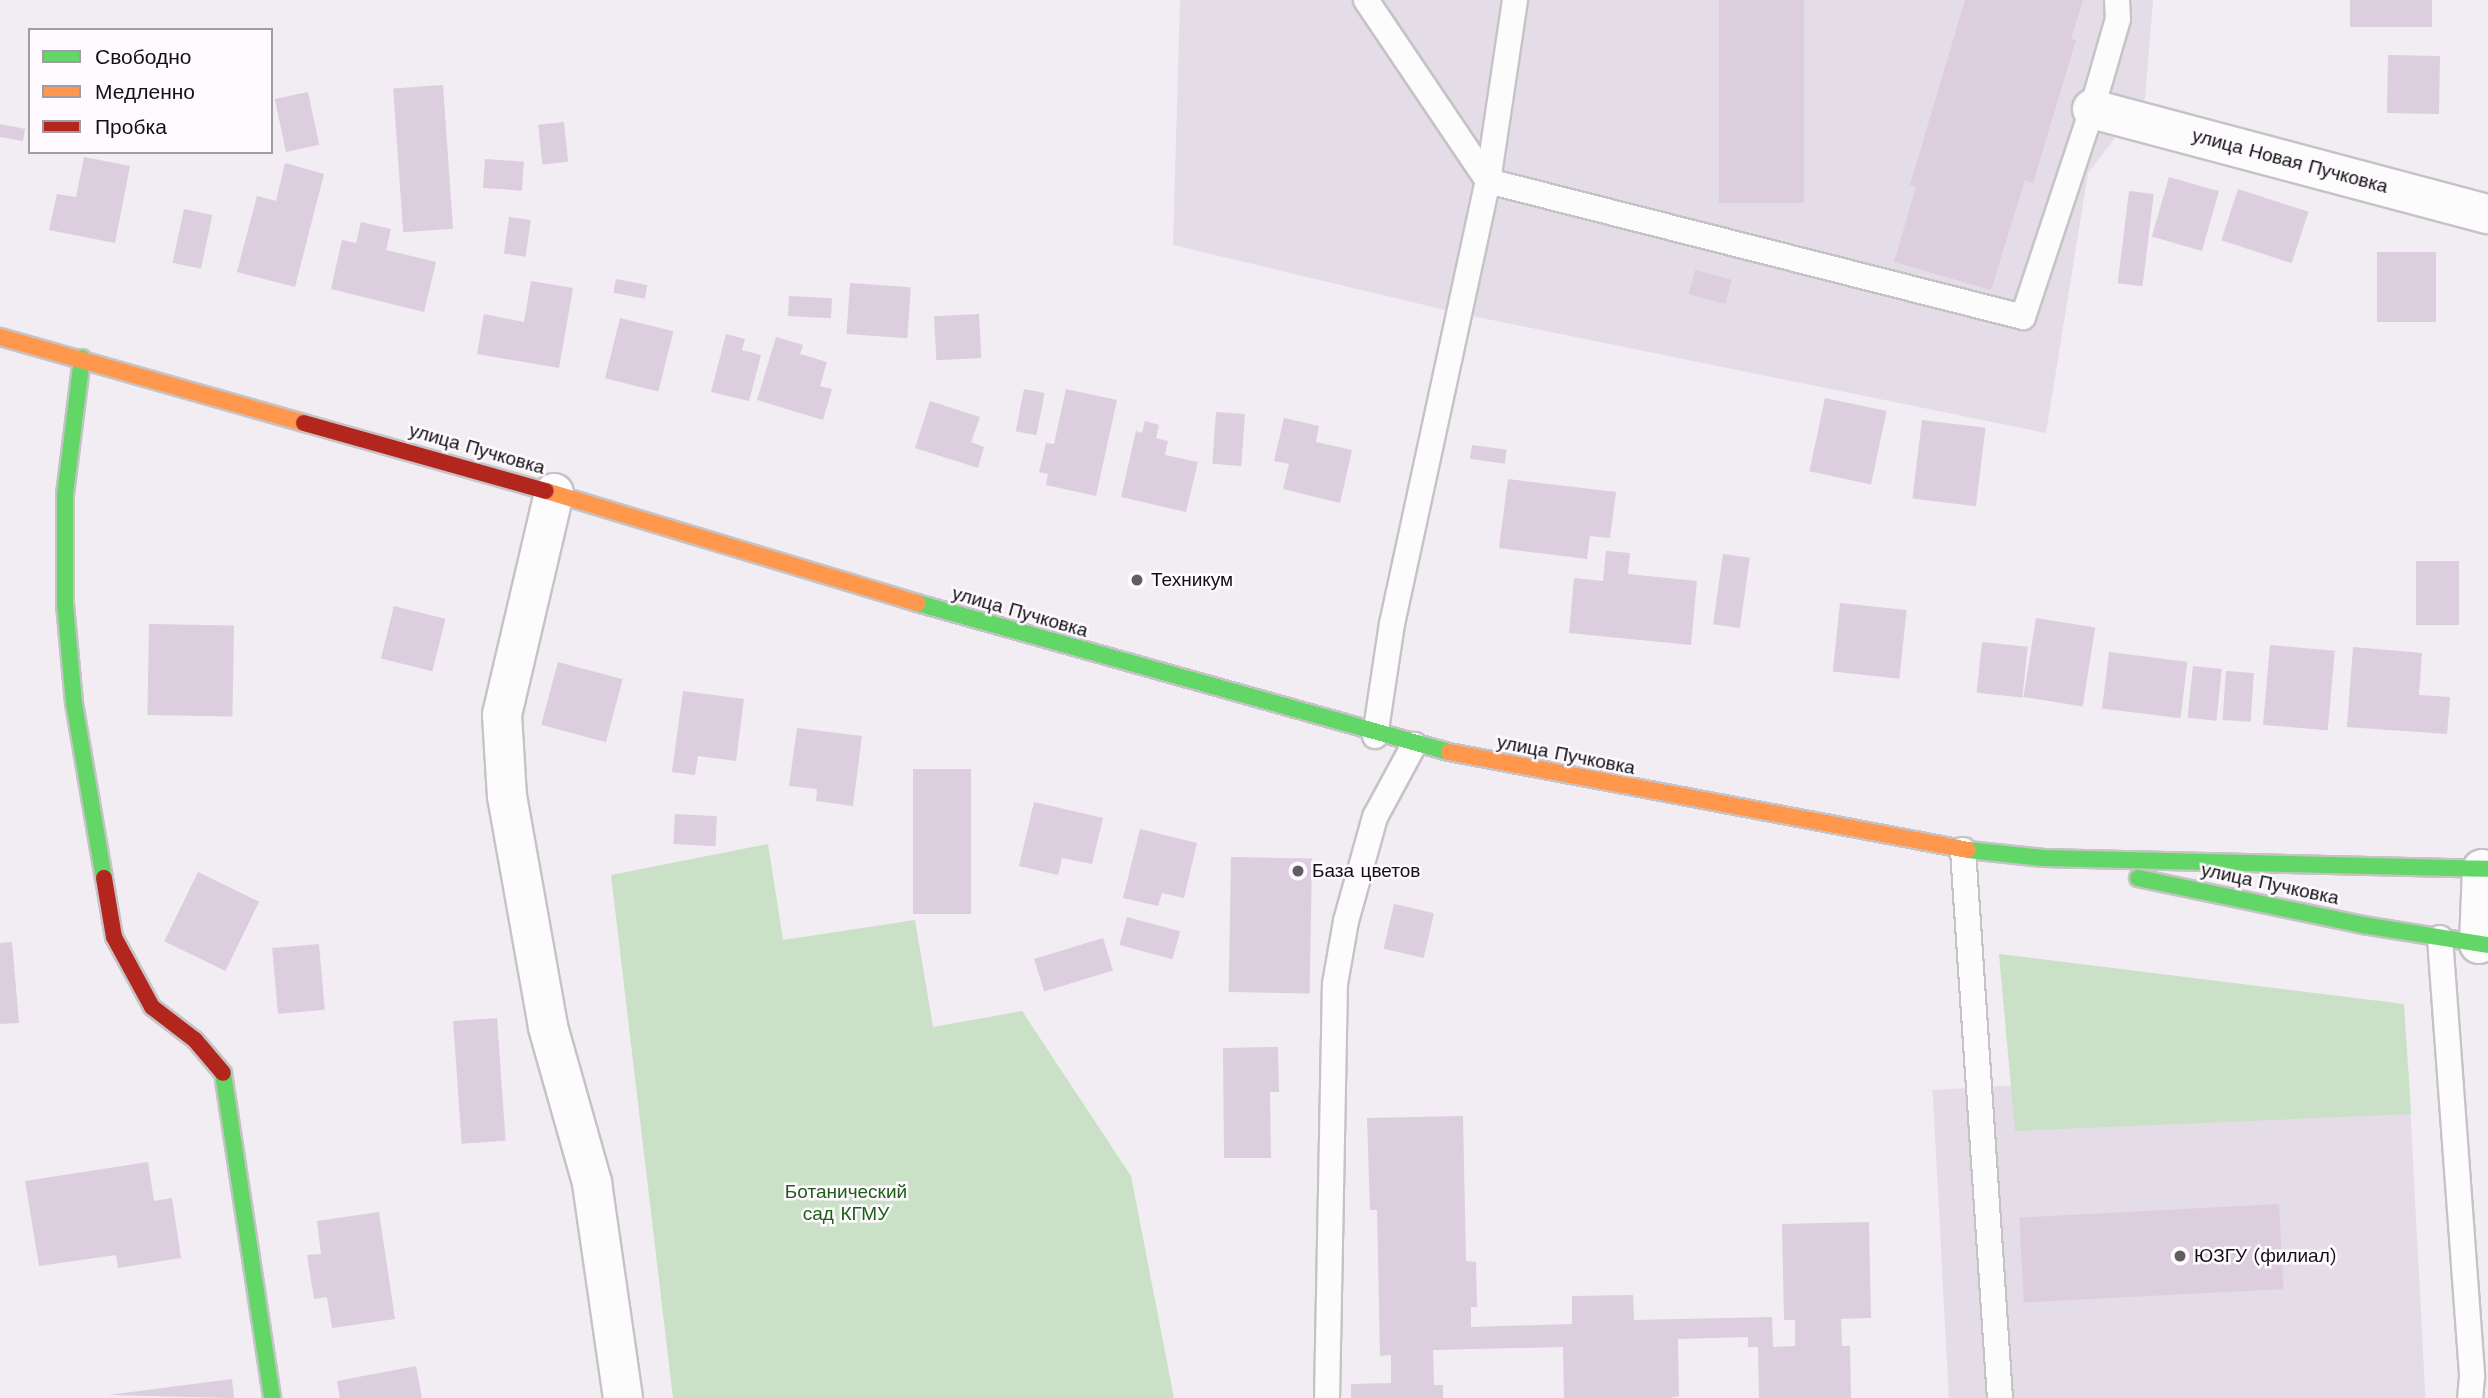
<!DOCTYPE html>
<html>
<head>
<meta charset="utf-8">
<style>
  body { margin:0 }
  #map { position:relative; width:2488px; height:1398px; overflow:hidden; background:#f1edf2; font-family:"Work Sans",sans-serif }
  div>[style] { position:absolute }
  .built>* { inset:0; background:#e4dce6; transform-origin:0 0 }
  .green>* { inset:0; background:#cae0c7 }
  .building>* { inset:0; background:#dccede; transform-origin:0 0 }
  .roads { filter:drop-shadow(2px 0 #c6c3c6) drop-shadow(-2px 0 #c6c3c6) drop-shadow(0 2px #c6c3c6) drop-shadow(0 -2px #c6c3c6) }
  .lane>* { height:24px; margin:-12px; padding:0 12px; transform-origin:12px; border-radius:12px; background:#fdfcfd }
  .street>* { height:38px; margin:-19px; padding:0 19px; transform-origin:19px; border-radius:19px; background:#fdfcfd }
  .fast>* { height:16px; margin:-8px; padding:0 8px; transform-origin:8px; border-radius:8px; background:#63d668 }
  .slow>* { height:16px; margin:-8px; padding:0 8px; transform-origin:8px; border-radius:8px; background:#ff974d }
  .jam>* { height:16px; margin:-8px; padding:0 8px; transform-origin:8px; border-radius:8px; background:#b3261e }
  .dots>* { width:19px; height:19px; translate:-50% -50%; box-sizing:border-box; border:4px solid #fefaff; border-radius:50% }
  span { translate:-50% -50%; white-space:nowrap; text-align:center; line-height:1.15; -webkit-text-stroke:5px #fefaff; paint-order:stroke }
  .street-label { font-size:19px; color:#131013 }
  .poi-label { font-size:19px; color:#131013 }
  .left { translate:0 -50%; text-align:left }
  .park-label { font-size:19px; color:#1e5d16 }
  .legend { position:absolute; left:28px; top:28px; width:245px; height:126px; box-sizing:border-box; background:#fefaff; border:2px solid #a09ca1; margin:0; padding:9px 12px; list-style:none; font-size:21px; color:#131013 }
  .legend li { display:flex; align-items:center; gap:14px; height:35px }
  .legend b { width:35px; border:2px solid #a09ca1 }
</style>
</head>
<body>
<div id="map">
  <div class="built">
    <div style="clip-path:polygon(1180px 0,2153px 0,2145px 99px,2088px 173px,2046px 433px,1458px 313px,1173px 245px)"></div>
    <div style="left:2408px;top:1065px;width:333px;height:476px;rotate:87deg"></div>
  </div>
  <div class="green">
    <div style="clip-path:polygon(768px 844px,783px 940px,915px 920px,933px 1027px,1022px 1011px,1131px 1176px,1174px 1398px,673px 1398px,611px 875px)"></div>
    <div style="clip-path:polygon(1999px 954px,2404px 1004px,2411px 1114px,2015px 1131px)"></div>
  </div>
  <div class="building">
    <div style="left:1719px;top:0;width:85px;height:203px"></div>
    <div style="clip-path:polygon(1965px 0,2083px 0,2071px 39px,2076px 40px,2033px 183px,2025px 180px,1991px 290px,1894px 262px,1916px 187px,1910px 185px)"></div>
    <div style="left:2350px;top:0;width:82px;height:27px"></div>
    <div style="left:2388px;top:55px;width:52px;height:58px;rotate:1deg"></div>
    <div style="left:443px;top:85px;width:144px;height:50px;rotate:86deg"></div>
    <div style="left:308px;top:92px;width:54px;height:34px;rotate:78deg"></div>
    <div style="left:564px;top:122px;width:40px;height:26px;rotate:84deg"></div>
    <div style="clip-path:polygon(0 124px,25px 129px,23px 141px,0 137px)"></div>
    <div style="clip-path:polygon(84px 157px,130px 166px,115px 243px,49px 230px,57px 194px,76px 197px)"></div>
    <div style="left:485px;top:159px;width:39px;height:29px;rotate:4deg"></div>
    <div style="clip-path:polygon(285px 163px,324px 174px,295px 287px,237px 272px,257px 196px,276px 201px)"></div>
    <div style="left:2169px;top:177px;width:52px;height:62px;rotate:16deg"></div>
    <div style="left:2238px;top:189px;width:74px;height:54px;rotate:18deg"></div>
    <div style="left:2129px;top:191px;width:25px;height:93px;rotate:7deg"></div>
    <div style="left:184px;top:209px;width:29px;height:55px;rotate:12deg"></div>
    <div style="left:509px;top:217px;width:22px;height:37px;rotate:8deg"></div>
    <div style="clip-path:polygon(361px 222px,391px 229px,386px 250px,436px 262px,424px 312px,331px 289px,342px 240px,356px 243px)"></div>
    <div style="left:2377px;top:252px;width:59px;height:70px"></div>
    <div style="left:1695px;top:270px;width:38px;height:25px;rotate:15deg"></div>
    <div style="left:616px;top:279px;width:32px;height:14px;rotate:11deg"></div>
    <div style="clip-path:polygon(531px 281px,573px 288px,559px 368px,477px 354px,484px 314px,524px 322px)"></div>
    <div style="left:850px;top:283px;width:61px;height:51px;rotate:4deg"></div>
    <div style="left:789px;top:296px;width:43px;height:20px;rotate:3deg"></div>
    <div style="left:979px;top:314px;width:44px;height:45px;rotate:87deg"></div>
    <div style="left:620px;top:318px;width:55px;height:62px;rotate:14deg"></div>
    <div style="clip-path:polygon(726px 334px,745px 339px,742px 350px,761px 355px,749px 401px,711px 392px)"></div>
    <div style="clip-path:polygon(776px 337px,803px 345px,800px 354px,827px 362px,820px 386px,832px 389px,823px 420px,757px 400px)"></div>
    <div style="left:1024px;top:389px;width:21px;height:43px;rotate:11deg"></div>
    <div style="clip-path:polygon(1066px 389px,1117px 400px,1096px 496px,1046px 485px,1048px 474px,1039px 472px,1046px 443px,1054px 444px)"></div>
    <div style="left:1825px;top:398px;width:63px;height:75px;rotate:12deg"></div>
    <div style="clip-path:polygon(930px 401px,980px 417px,971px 442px,984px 447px,978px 468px,915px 448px)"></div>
    <div style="left:1216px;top:412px;width:29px;height:52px;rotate:4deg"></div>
    <div style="clip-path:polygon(1284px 418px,1319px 426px,1316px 442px,1352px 450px,1340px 503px,1283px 489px,1289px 464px,1274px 461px)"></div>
    <div style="left:1922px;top:420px;width:64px;height:79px;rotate:7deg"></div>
    <div style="clip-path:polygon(1145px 421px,1159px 425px,1156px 438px,1168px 441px,1165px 455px,1198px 462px,1186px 512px,1121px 497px,1136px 431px,1142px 433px)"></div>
    <div style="left:1472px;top:445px;width:35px;height:14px;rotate:8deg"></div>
    <div style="clip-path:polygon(1508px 479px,1616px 492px,1610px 538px,1590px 536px,1587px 559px,1499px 548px)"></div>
    <div style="clip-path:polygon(1606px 551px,1630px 553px,1628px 574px,1697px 581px,1691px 645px,1569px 633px,1574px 578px,1603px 581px)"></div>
    <div style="left:1723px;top:554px;width:27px;height:71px;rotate:8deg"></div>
    <div style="left:2416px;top:561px;width:43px;height:64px"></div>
    <div style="left:1840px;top:603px;width:67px;height:69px;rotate:6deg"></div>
    <div style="left:394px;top:606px;width:53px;height:54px;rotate:14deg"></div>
    <div style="left:2036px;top:618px;width:60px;height:80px;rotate:9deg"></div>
    <div style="left:149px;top:624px;width:85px;height:91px;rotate:1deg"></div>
    <div style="left:1982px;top:642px;width:46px;height:51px;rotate:6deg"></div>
    <div style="left:2270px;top:645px;width:65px;height:80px;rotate:5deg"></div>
    <div style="clip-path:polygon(2353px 647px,2422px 653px,2419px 695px,2450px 697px,2447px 734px,2347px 727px)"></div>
    <div style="left:2109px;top:652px;width:79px;height:57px;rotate:7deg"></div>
    <div style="left:558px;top:662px;width:67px;height:65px;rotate:15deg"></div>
    <div style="left:2193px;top:666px;width:29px;height:52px;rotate:6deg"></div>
    <div style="left:2226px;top:671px;width:28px;height:49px;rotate:4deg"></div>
    <div style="clip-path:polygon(683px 691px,744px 699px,736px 761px,698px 756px,695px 775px,672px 772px)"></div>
    <div style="clip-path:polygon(797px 728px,862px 736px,853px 806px,816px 801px,817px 789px,789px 786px)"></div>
    <div style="left:913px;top:769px;width:58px;height:145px"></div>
    <div style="clip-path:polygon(1034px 802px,1103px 818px,1092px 864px,1062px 858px,1058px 875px,1019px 866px)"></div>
    <div style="left:675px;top:814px;width:42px;height:30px;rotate:3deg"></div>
    <div style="clip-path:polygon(1140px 829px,1197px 843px,1184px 898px,1162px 893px,1158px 906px,1123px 898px)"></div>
    <div style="left:1231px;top:857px;width:81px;height:135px;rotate:1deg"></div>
    <div style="left:198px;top:872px;width:68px;height:77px;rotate:26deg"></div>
    <div style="left:1394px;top:904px;width:41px;height:46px;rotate:13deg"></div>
    <div style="left:1127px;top:917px;width:55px;height:29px;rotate:15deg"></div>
    <div style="left:1103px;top:938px;width:34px;height:72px;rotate:73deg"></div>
    <div style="clip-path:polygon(12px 942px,19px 1023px,0 1024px,0 943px)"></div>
    <div style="left:319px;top:944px;width:66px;height:47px;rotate:85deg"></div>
    <div style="left:497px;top:1018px;width:123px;height:44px;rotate:86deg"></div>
    <div style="clip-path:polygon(1278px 1047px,1279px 1092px,1270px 1092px,1271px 1158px,1224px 1158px,1223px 1048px)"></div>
    <div style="clip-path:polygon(1463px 1116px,1466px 1261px,1476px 1262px,1477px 1307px,1471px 1307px,1471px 1327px,1572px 1324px,1572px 1296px,1633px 1295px,1634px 1320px,1772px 1317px,1773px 1347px,1795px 1346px,1795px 1320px,1784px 1320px,1782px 1224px,1869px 1222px,1871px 1318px,1841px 1319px,1842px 1346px,1850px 1346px,1851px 1398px,1759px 1398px,1758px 1347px,1748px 1347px,1748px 1337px,1678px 1339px,1679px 1396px,1669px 1398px,1564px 1398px,1563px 1347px,1433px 1350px,1434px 1385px,1443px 1385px,1443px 1398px,1351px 1398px,1351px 1384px,1391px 1383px,1391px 1355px,1380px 1356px,1377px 1210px,1370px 1210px,1367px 1118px)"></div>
    <div style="clip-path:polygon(148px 1162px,154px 1201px,172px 1198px,181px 1258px,118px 1268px,116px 1255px,39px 1266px,25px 1181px)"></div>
    <div style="left:2279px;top:1204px;width:85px;height:260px;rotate:87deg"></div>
    <div style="clip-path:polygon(379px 1212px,395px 1319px,332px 1328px,327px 1297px,314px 1299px,307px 1255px,321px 1254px,317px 1221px)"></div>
    <div style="clip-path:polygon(416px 1366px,422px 1398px,340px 1398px,337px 1381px)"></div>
    <div style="clip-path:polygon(232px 1379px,234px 1398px,108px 1395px)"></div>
  </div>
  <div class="roads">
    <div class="lane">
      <div style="left:1366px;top:0;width:218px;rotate:56deg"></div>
      <div style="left:1488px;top:181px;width:552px;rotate:14.26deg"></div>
      <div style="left:2023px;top:317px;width:219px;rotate:-71.6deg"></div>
      <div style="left:2092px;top:109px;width:94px;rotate:-73.9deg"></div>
      <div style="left:2118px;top:19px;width:19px;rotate:-93deg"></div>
      <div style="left:1375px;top:736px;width:113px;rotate:-81.4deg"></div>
      <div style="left:1392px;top:624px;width:453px;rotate:-77.8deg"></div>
      <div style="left:1488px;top:181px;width:183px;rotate:-81.5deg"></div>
      <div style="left:1963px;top:850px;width:549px;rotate:86.14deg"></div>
      <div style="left:2440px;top:938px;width:440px;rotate:85.8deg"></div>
      <div style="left:2472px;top:1377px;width:21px;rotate:95deg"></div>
      <div style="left:1327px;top:1398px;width:414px;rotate:-88.9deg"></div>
      <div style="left:1335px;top:984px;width:64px;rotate:-80.1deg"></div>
      <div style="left:1346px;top:921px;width:108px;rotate:-74.4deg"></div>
      <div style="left:1375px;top:817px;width:82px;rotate:-61.6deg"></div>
    </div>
    <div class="street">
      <div style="left:2092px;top:109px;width:410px;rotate:14.9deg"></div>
      <div style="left:554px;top:493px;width:228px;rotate:103.2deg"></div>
      <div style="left:502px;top:715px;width:81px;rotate:86.5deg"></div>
      <div style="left:507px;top:796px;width:235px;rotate:79.9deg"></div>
      <div style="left:548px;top:1027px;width:162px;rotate:74.2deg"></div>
      <div style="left:592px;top:1183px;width:217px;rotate:81.8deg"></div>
      <div style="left:2479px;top:944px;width:75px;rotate:-87.7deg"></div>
    </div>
    <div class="fast">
      <div style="left:82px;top:358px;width:137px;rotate:97.1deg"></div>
      <div style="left:65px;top:494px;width:110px;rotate:90deg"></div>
      <div style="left:65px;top:604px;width:99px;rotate:84.8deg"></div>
      <div style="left:74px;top:703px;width:178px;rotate:80.3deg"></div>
      <div style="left:917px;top:603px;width:552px;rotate:15.65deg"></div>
      <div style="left:1968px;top:850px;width:76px;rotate:6deg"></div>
      <div style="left:2044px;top:858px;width:444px;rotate:1.4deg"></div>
      <div style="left:2138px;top:878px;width:230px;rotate:11.8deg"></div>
      <div style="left:2363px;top:925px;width:127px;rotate:9.1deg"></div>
      <div style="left:223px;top:1073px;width:329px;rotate:81.4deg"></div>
    </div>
    <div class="slow">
      <div style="left:0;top:337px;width:316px;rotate:15.8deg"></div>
      <div style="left:546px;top:491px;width:388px;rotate:16.8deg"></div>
      <div style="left:1449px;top:752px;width:528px;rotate:10.69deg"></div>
    </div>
    <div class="jam">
      <div style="left:304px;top:423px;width:251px;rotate:15.7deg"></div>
      <div style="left:104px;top:878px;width:60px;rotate:80.4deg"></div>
      <div style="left:114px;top:937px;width:80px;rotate:61.5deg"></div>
      <div style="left:152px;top:1007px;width:54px;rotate:37.5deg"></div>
      <div style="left:195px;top:1040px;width:43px;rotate:49.7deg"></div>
    </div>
  </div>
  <div class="dots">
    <div style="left:1137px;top:580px;background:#615d61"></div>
    <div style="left:1298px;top:871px;background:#615d61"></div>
    <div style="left:2180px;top:1256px;background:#615d61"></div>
  </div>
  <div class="street-label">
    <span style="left:2290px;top:161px;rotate:15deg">улица Новая Пучковка</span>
    <span style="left:477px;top:449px;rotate:16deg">улица Пучковка</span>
    <span style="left:1020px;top:612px;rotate:16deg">улица Пучковка</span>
    <span style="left:1566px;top:755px;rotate:11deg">улица Пучковка</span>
    <span style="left:2270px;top:884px;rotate:12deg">улица Пучковка</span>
  </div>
  <div class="poi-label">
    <span class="left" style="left:1151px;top:580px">Техникум</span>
    <span class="left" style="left:1312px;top:871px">База цветов</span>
    <span class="left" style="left:2194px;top:1256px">ЮЗГУ (филиал)</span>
  </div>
  <div class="park-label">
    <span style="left:846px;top:1203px">Ботанический<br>сад КГМУ</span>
  </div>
  <ul class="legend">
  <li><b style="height:9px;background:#63d668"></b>Свободно</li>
  <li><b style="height:9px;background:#ff974d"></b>Медленно</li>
  <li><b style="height:9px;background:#b3261e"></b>Пробка</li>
  </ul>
</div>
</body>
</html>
